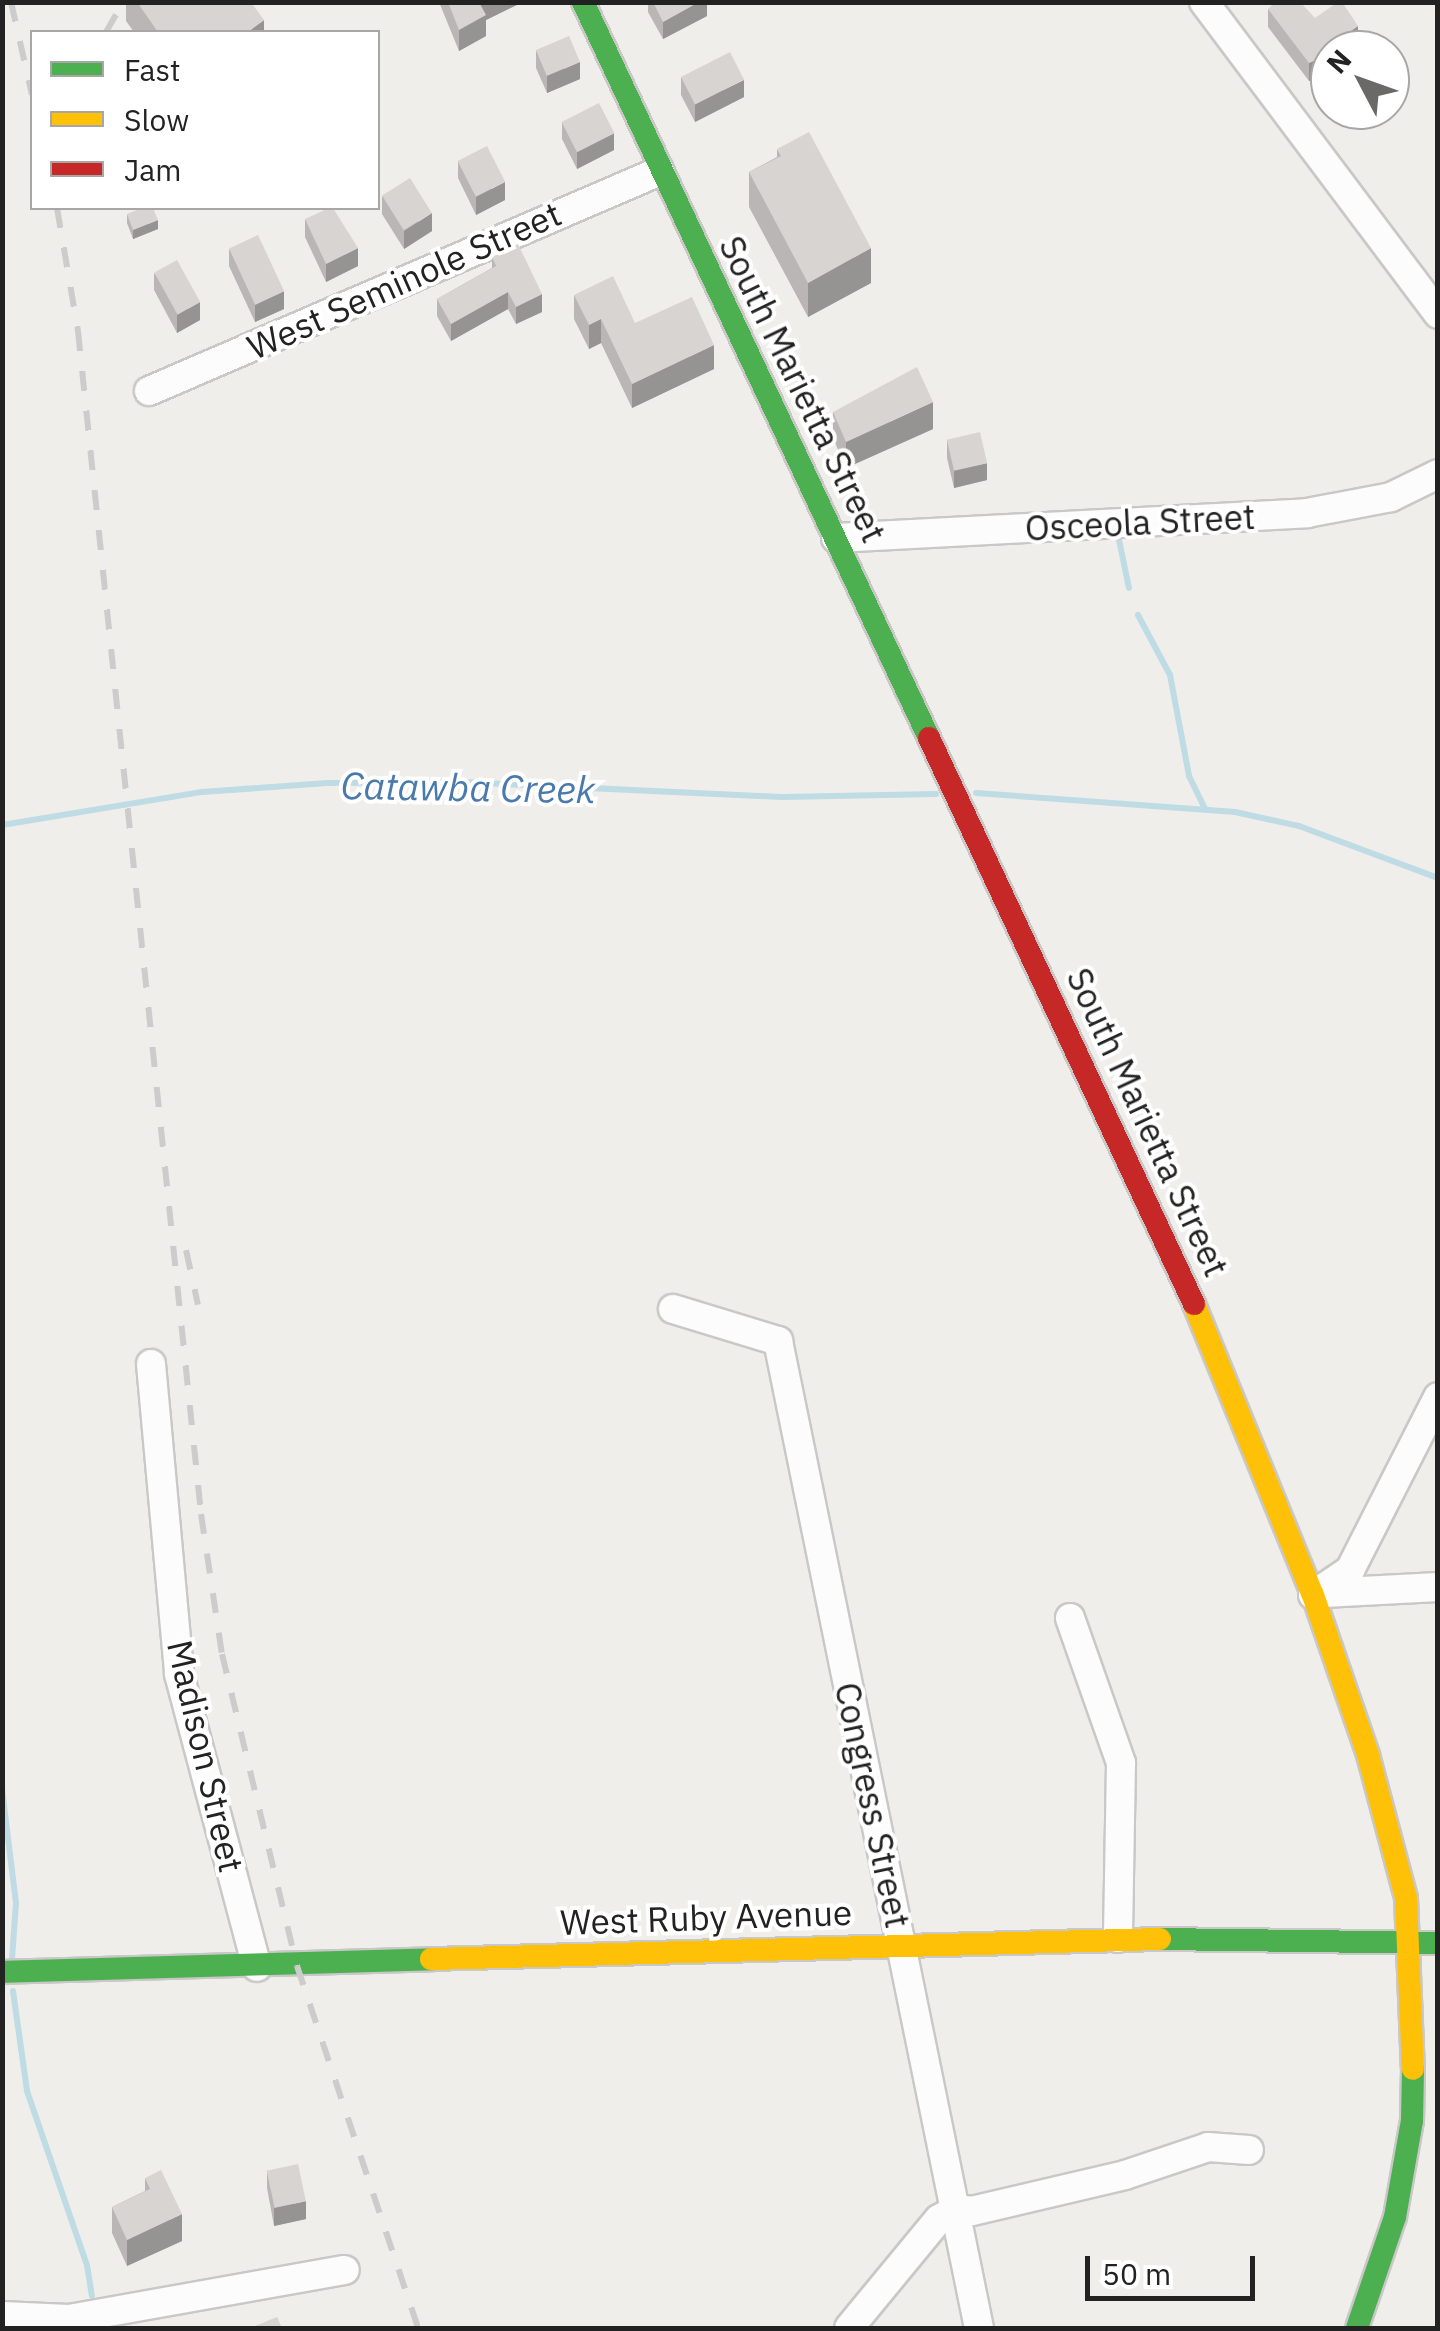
<!DOCTYPE html>
<html>
<head>
<meta charset="utf-8">
<style>
  body { margin:0 }
  #map { position:relative; width:1440px; height:2331px; overflow:hidden; background:#f0eeeb; font-family:"IBM Plex Sans",sans-serif }
  div>[style] { position:absolute }
  .stream>* { height:6px; margin:-3px; padding:0 3px; transform-origin:3px; border-radius:3px; background:#bfdbe3 }
  .roads { filter:drop-shadow(2px 0 #c9c8c7) drop-shadow(-2px 0 #c9c8c7) drop-shadow(0 2px #c9c8c7) drop-shadow(0 -2px #c9c8c7) }
  .street>* { height:28px; margin:-14px; padding:0 14px; transform-origin:14px; border-radius:14px; background:#fdfcfc }
  .fast>* { height:22px; margin:-11px; padding:0 11px; transform-origin:11px; border-radius:11px; background:#4caf50 }
  .slow>* { height:22px; margin:-11px; padding:0 11px; transform-origin:11px; border-radius:11px; background:#ffc107 }
  .jam>* { height:22px; margin:-11px; padding:0 11px; transform-origin:11px; border-radius:11px; background:#c62828 }
  .rail>* { height:6px; margin-top:-3px; transform-origin:0; background:repeating-linear-gradient(90deg,#ccc 0 20px,transparent 0 40px) }
  .wall>* { inset:0; background:#b9b6b5 }
  .shaded-wall>* { inset:0; background:#969493 }
  .building>* { inset:0; background:#d7d4d2; transform-origin:0 0 }
  span { translate:-50% -50%; white-space:nowrap; text-align:center; line-height:1.15; -webkit-text-stroke:8px #fff; paint-order:stroke }
  .street-label { font-size:35px; color:#222 }
  .water-label { font-size:38px; color:#4a7aab; font-style:italic }
  .frame { position:absolute; inset:0; border:5px solid #222; pointer-events:none }
  .legend { position:absolute; left:30px; top:30px; width:350px; height:180px; box-sizing:border-box; background:#fff; border:2px solid #a7a7a7; margin:0; padding:12px 18px; list-style:none; font-size:30px; color:#222 }
  .legend li { display:flex; align-items:center; gap:20px; height:50px }
  .legend b { width:50px; border:2px solid #a7a7a7 }
  .north { position:absolute; left:1310px; top:30px; width:100px; height:100px; box-sizing:border-box; background:#fff; border:2px solid #a7a7a7; border-radius:50%; rotate:311deg; font-size:28px; font-weight:700; line-height:40px; text-align:center; color:#222 }
  .north::after { content:''; display:block; margin:auto; width:35px; height:45px; background:#6a6968; clip-path:polygon(50% 0,100% 100%,50% 72%,0 100%) }
  .scale { position:absolute; left:1085px; top:2256px; width:170px; height:45px; box-sizing:border-box; border:5px solid #222; border-top:0; padding-left:12px; font-size:30px; line-height:35px; white-space:nowrap; color:#222; -webkit-text-stroke:8px #fff; paint-order:stroke }
</style>
</head>
<body>
<div id="map">
  <div class="stream">
    <div style="left:1118px;top:535px;width:54px;rotate:78.3deg"></div>
    <div style="left:1138px;top:615px;width:68px;rotate:61.9deg"></div>
    <div style="left:1170px;top:675px;width:103px;rotate:79.3deg"></div>
    <div style="left:1189px;top:776px;width:37px;rotate:64deg"></div>
    <div style="left:976px;top:793px;width:260px;rotate:4.2deg"></div>
    <div style="left:1235px;top:812px;width:66px;rotate:12.3deg"></div>
    <div style="left:1299px;top:826px;width:148px;rotate:20.5deg"></div>
    <div style="left:2px;top:825px;width:203px;rotate:-9.4deg"></div>
    <div style="left:202px;top:792px;width:126px;rotate:-4.1deg"></div>
    <div style="left:328px;top:783px;width:135px;rotate:-0.4deg"></div>
    <div style="left:463px;top:782px;width:319px;rotate:2.7deg"></div>
    <div style="left:782px;top:797px;width:154px;rotate:-1.1deg"></div>
    <div style="left:2px;top:1789px;width:115px;rotate:83deg"></div>
    <div style="left:16px;top:1903px;width:56px;rotate:94.1deg"></div>
    <div style="left:13px;top:1991px;width:101px;rotate:82deg"></div>
    <div style="left:27px;top:2091px;width:184px;rotate:71deg"></div>
    <div style="left:87px;top:2265px;width:31px;rotate:81deg"></div>
  </div>
  <div class="roads">
    <div class="street">
      <div style="left:1204px;top:2px;width:390px;rotate:53.1deg"></div>
      <div style="left:149px;top:391px;width:556px;rotate:-23.29deg"></div>
      <div style="left:836px;top:538px;width:472px;rotate:-3deg"></div>
      <div style="left:1307px;top:513px;width:86px;rotate:-10.8deg"></div>
      <div style="left:1391px;top:497px;width:52px;rotate:-26.1deg"></div>
      <div style="left:673px;top:1309px;width:110px;rotate:16.9deg"></div>
      <div style="left:778px;top:1341px;width:1007px;rotate:78.49deg"></div>
      <div style="left:151px;top:1364px;width:311px;rotate:84.8deg"></div>
      <div style="left:179px;top:1674px;width:303px;rotate:75.1deg"></div>
      <div style="left:1324px;top:1593px;width:114px;rotate:-3deg"></div>
      <div style="left:1313px;top:1595px;width:45px;rotate:-34deg"></div>
      <div style="left:1350px;top:1570px;width:194px;rotate:-63deg"></div>
      <div style="left:1070px;top:1618px;width:154px;rotate:70.6deg"></div>
      <div style="left:1121px;top:1763px;width:175px;rotate:91deg"></div>
      <div style="left:2px;top:2316px;width:67px;rotate:2.6deg"></div>
      <div style="left:69px;top:2319px;width:280px;rotate:-10.1deg"></div>
      <div style="left:849px;top:2328px;width:141px;rotate:-50.5deg"></div>
      <div style="left:939px;top:2219px;width:20px;rotate:-30deg"></div>
      <div style="left:956px;top:2209px;width:16px;rotate:7deg"></div>
      <div style="left:972px;top:2211px;width:157px;rotate:-13.2deg"></div>
      <div style="left:1125px;top:2175px;width:88px;rotate:-18.6deg"></div>
      <div style="left:1208px;top:2147px;width:41px;rotate:4.2deg"></div>
    </div>
    <div class="fast">
      <div style="left:583px;top:2px;width:813px;rotate:64.82deg"></div>
      <div style="left:1160px;top:1939px;width:278px;rotate:0.8deg"></div>
      <div style="left:2px;top:1972px;width:429px;rotate:-1.7deg"></div>
      <div style="left:1357px;top:2328px;width:117px;rotate:-71.1deg"></div>
      <div style="left:1395px;top:2217px;width:97px;rotate:-80deg"></div>
      <div style="left:1412px;top:2121px;width:52px;rotate:-88.9deg"></div>
    </div>
    <div class="slow">
      <div style="left:1194px;top:1304px;width:314px;rotate:67.8deg"></div>
      <div style="left:1313px;top:1595px;width:169px;rotate:71deg"></div>
      <div style="left:1368px;top:1755px;width:148px;rotate:75.1deg"></div>
      <div style="left:1406px;top:1898px;width:171px;rotate:87.7deg"></div>
      <div style="left:431px;top:1959px;width:729px;rotate:-1.57deg"></div>
    </div>
    <div class="jam">
      <div style="left:929px;top:738px;width:625px;rotate:64.91deg"></div>
    </div>
  </div>
  <div class="rail">
    <div style="left:11px;top:2px;width:95px;rotate:77.3deg"></div>
    <div style="left:106px;top:32px;width:34px;rotate:-60deg"></div>
    <div style="left:57px;top:208px;width:125px;rotate:80.3deg"></div>
    <div style="left:78px;top:331px;width:1189px;rotate:84.06deg"></div>
    <div style="left:201px;top:1514px;width:142px;rotate:81.5deg"></div>
    <div style="left:222px;top:1654px;width:321px;rotate:76.5deg"></div>
    <div style="left:297px;top:1966px;width:382px;rotate:71.5deg"></div>
    <div style="left:186px;top:1250px;width:56px;rotate:77.7deg"></div>
  </div>
  <div class="wall">
    <div style="clip-path:polygon(126px 2px,251px 2px,264px 32px,134px 32px,126px 21px)"></div>
    <div style="clip-path:polygon(439px 2px,523px 2px,486px 20px,486px 36px,459px 51px)"></div>
    <div style="clip-path:polygon(648px 2px,707px 2px,707px 16px,663px 39px,648px 12px)"></div>
    <div style="clip-path:polygon(1268px 9px,1315px 18px,1358px 44px,1309px 81px,1268px 27px)"></div>
    <div style="clip-path:polygon(536px 50px,580px 79px,547px 93px,536px 68px)"></div>
    <div style="clip-path:polygon(681px 77px,744px 97px,695px 122px,681px 95px)"></div>
    <div style="clip-path:polygon(562px 122px,614px 150px,577px 169px,562px 139px)"></div>
    <div style="clip-path:polygon(777px 149px,871px 283px,808px 317px,749px 207px,749px 172px,777px 157px)"></div>
    <div style="clip-path:polygon(458px 161px,505px 200px,476px 215px,458px 178px)"></div>
    <div style="clip-path:polygon(382px 196px,432px 231px,404px 249px,382px 214px)"></div>
    <div style="clip-path:polygon(127px 214px,158px 229px,133px 239px,127px 223px)"></div>
    <div style="clip-path:polygon(305px 219px,358px 266px,326px 282px,305px 237px)"></div>
    <div style="clip-path:polygon(229px 249px,284px 309px,255px 322px,229px 266px)"></div>
    <div style="clip-path:polygon(492px 257px,542px 312px,516px 324px,508px 309px,451px 341px,437px 316px,437px 299px,492px 268px)"></div>
    <div style="clip-path:polygon(154px 273px,200px 320px,177px 333px,154px 290px)"></div>
    <div style="clip-path:polygon(574px 295px,714px 369px,632px 408px,601px 343px,589px 349px,574px 319px)"></div>
    <div style="clip-path:polygon(833px 412px,933px 429px,846px 468px,833px 438px)"></div>
    <div style="clip-path:polygon(947px 440px,987px 480px,954px 488px,947px 458px)"></div>
    <div style="clip-path:polygon(267px 2170px,306px 2219px,274px 2226px,267px 2188px)"></div>
    <div style="clip-path:polygon(145px 2178px,182px 2241px,127px 2266px,112px 2233px,112px 2207px,145px 2191px)"></div>
  </div>
  <div class="shaded-wall">
    <div style="clip-path:polygon(523px 2px,486px 20px,486px 36px,459px 51px,459px 30px,479px 3px)"></div>
    <div style="clip-path:polygon(699px 2px,707px 2px,707px 16px,663px 39px,663px 22px)"></div>
    <div style="clip-path:polygon(264px 20px,264px 32px,248px 32px)"></div>
    <div style="clip-path:polygon(1358px 26px,1358px 44px,1350px 50px,1339px 50px,1343px 36px)"></div>
    <div style="clip-path:polygon(1330px 54px,1330px 71px,1309px 81px,1309px 63px)"></div>
    <div style="clip-path:polygon(580px 62px,580px 79px,547px 93px,547px 76px)"></div>
    <div style="clip-path:polygon(744px 80px,744px 97px,695px 122px,695px 104px)"></div>
    <div style="clip-path:polygon(614px 133px,614px 150px,577px 169px,577px 151px)"></div>
    <div style="clip-path:polygon(505px 182px,505px 200px,476px 215px,476px 197px)"></div>
    <div style="clip-path:polygon(432px 213px,432px 231px,404px 249px,404px 231px)"></div>
    <div style="clip-path:polygon(158px 220px,158px 229px,133px 239px,133px 230px)"></div>
    <div style="clip-path:polygon(358px 248px,358px 266px,326px 282px,326px 264px)"></div>
    <div style="clip-path:polygon(871px 248px,871px 283px,808px 317px,808px 283px)"></div>
    <div style="clip-path:polygon(284px 291px,284px 309px,255px 322px,255px 305px)"></div>
    <div style="clip-path:polygon(508px 292px,508px 309px,451px 341px,451px 324px)"></div>
    <div style="clip-path:polygon(542px 294px,542px 312px,516px 324px,516px 307px)"></div>
    <div style="clip-path:polygon(200px 302px,200px 320px,177px 333px,177px 315px)"></div>
    <div style="clip-path:polygon(601px 319px,601px 343px,589px 349px,589px 325px)"></div>
    <div style="clip-path:polygon(714px 345px,714px 369px,632px 408px,632px 384px)"></div>
    <div style="clip-path:polygon(933px 402px,933px 429px,846px 468px,846px 442px)"></div>
    <div style="clip-path:polygon(987px 463px,987px 480px,954px 488px,954px 470px)"></div>
    <div style="clip-path:polygon(306px 2201px,306px 2219px,274px 2226px,274px 2208px)"></div>
    <div style="clip-path:polygon(182px 2214px,182px 2241px,127px 2266px,127px 2240px)"></div>
  </div>
  <div class="building">
    <div style="clip-path:polygon(137px 2px,251px 2px,264px 20px,248px 32px,158px 32px)"></div>
    <div style="clip-path:polygon(448px 2px,479px 2px,486px 15px,459px 30px)"></div>
    <div style="clip-path:polygon(653px 2px,699px 2px,663px 22px)"></div>
    <div style="clip-path:polygon(1275px 2px,1300px 2px,1315px 18px,1338px 2px,1342px 2px,1358px 26px,1343px 36px,1350px 45px,1339px 50px,1330px 50px,1330px 54px,1309px 63px,1268px 9px)"></div>
    <div style="left:569px;top:36px;width:28px;height:36px;rotate:67deg"></div>
    <div style="left:730px;top:52px;width:31px;height:55px;rotate:63deg"></div>
    <div style="left:599px;top:103px;width:34px;height:42px;rotate:63deg"></div>
    <div style="clip-path:polygon(809px 132px,871px 248px,808px 283px,749px 172px,781px 156px,777px 149px)"></div>
    <div style="left:487px;top:146px;width:40px;height:33px;rotate:63deg"></div>
    <div style="left:410px;top:178px;width:41px;height:33px;rotate:58deg"></div>
    <div style="clip-path:polygon(142px 208px,153px 208px,158px 220px,133px 230px,127px 214px)"></div>
    <div style="clip-path:polygon(329px 208px,333px 208px,358px 248px,326px 264px,305px 219px)"></div>
    <div style="left:258px;top:235px;width:62px;height:32px;rotate:65deg"></div>
    <div style="clip-path:polygon(518px 244px,542px 294px,516px 307px,508px 292px,451px 324px,437px 299px,496px 266px,492px 257px)"></div>
    <div style="left:177px;top:260px;width:48px;height:26px;rotate:61deg"></div>
    <div style="clip-path:polygon(613px 276px,635px 323px,692px 297px,714px 345px,632px 384px,601px 319px,589px 325px,574px 295px)"></div>
    <div style="clip-path:polygon(917px 367px,933px 402px,846px 442px,833px 412px)"></div>
    <div style="left:980px;top:432px;width:32px;height:34px;rotate:77deg"></div>
    <div style="left:298px;top:2164px;width:38px;height:32px;rotate:78deg"></div>
    <div style="clip-path:polygon(161px 2170px,182px 2214px,127px 2240px,112px 2207px,150px 2189px,145px 2178px)"></div>
    <div style="clip-path:polygon(277px 2317px,282px 2328px,250px 2328px)"></div>
  </div>
  <div class="street-label">
    <span style="left:404px;top:280px;rotate:-24deg">West Seminole Street</span>
    <span style="left:803px;top:389px;rotate:64deg">South Marietta Street</span>
    <span style="left:1140px;top:522px;rotate:-3deg">Osceola Street</span>
    <span style="left:1148px;top:1122px;rotate:65deg">South Marietta Street</span>
    <span style="left:206px;top:1756px;rotate:77deg">Madison Street</span>
    <span style="left:873px;top:1805px;rotate:78deg">Congress Street</span>
    <span style="left:706px;top:1917px;rotate:-2deg">West Ruby Avenue</span>
  </div>
  <div class="water-label">
    <span style="left:468px;top:787px;rotate:1deg">Catawba Creek</span>
  </div>
  <div class="frame"></div>
  <ul class="legend">
  <li><b style="height:12px;background:#4caf50"></b>Fast</li>
  <li><b style="height:12px;background:#ffc107"></b>Slow</li>
  <li><b style="height:12px;background:#c62828"></b>Jam</li>
  </ul>
  <div class="north">N</div>
  <div class="scale">50 m</div>
</div>
</body>
</html>
